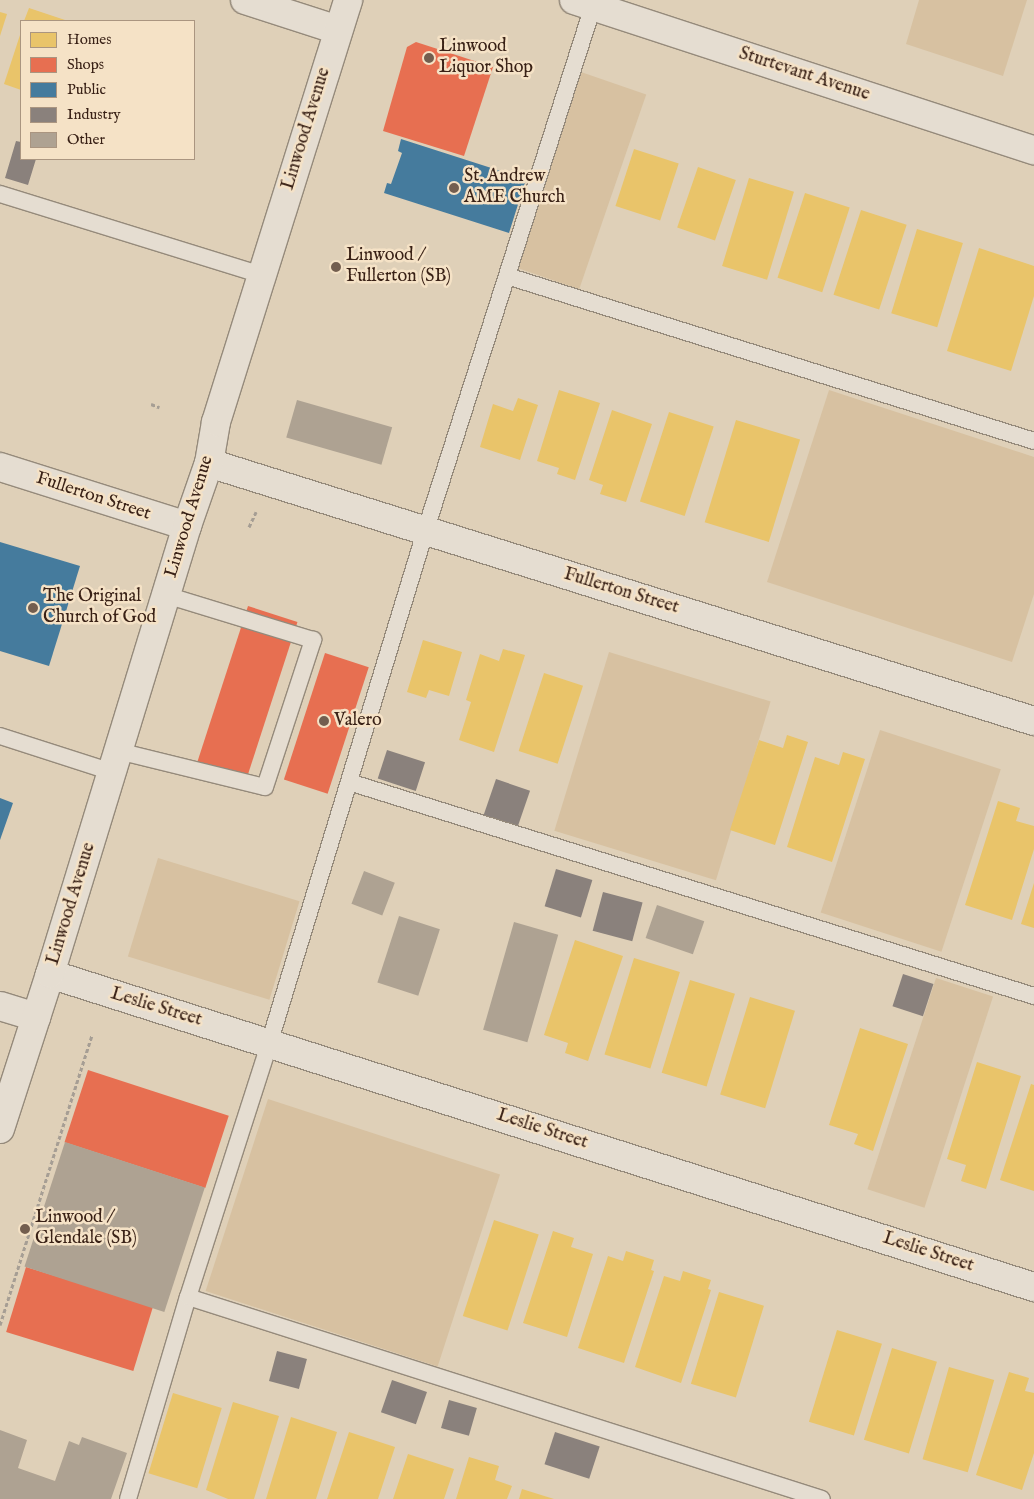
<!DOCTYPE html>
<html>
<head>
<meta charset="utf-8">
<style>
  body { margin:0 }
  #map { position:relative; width:1034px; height:1499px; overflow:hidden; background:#dfd0b8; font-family:"IM FELL English",serif }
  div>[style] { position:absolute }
  .green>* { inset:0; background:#d7c1a1; transform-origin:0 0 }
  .homes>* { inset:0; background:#e9c46a; transform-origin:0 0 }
  .shops>* { inset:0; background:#e76f51; transform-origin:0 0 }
  .public>* { inset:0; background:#457b9d }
  .industry>* { inset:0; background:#8a817c; transform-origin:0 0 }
  .building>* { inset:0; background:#aea292; transform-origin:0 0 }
  .path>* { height:3px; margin-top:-1.5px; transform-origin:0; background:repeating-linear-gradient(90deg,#a69e94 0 4px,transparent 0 6.5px) }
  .roads { filter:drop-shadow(1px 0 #958a7b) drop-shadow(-1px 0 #958a7b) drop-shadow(0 1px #958a7b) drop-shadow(0 -1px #958a7b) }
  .lane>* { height:16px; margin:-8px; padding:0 8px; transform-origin:8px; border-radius:8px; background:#e5ddd1 }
  .street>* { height:28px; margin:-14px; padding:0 14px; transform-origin:14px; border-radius:14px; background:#e5ddd1 }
  .secondary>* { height:28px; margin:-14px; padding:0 14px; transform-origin:14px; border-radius:14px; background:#e5ddd1 }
  .dots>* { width:14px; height:14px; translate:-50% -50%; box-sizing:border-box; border:2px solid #f5e2c6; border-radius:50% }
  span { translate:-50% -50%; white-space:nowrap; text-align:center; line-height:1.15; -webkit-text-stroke:5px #f5e2c6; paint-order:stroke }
  .poi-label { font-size:18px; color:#392116 }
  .left { translate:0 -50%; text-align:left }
  .street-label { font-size:18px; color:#392116 }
  .legend { position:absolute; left:20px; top:20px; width:175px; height:140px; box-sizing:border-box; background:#f5e2c6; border:1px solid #aa9580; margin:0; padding:6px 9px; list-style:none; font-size:15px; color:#392116 }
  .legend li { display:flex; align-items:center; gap:10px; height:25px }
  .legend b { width:25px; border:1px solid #aa9580 }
</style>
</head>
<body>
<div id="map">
  <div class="green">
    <div style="clip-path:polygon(919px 0,1027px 0,1003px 76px,906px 44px)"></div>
    <div style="left:581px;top:72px;width:69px;height:206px;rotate:19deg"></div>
    <div style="clip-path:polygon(829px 390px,1034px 457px,1034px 594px,1012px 662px,767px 582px)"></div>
    <div style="left:609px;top:652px;width:169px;height:187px;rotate:17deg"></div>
    <div style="left:880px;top:730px;width:127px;height:192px;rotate:18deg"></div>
    <div style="left:158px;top:858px;width:148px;height:103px;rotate:17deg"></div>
    <div style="left:936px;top:978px;width:60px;height:222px;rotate:18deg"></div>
    <div style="left:268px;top:1099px;width:244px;height:202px;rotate:18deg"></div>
  </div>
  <div class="homes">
    <div style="clip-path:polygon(29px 8px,68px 21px,24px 21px)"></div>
    <div style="clip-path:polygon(0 12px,7px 14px,0 36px)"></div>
    <div style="clip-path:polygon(21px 32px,21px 90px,4px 84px)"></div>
    <div style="left:634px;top:149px;width:47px;height:60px;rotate:18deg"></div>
    <div style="left:698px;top:167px;width:40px;height:64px;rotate:19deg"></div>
    <div style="left:749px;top:178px;width:47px;height:92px;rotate:17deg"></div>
    <div style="left:805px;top:193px;width:47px;height:89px;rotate:18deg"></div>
    <div style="left:861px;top:210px;width:48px;height:89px;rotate:18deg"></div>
    <div style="left:917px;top:229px;width:48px;height:88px;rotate:17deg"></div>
    <div style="clip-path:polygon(979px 248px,1034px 266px,1034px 296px,1011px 371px,947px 351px)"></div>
    <div style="clip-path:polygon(559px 390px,600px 403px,575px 480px,557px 474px,559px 468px,537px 461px)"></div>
    <div style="clip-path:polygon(518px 398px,538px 405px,520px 460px,480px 447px,493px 404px,513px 411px)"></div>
    <div style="clip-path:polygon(612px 410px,652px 424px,626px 502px,600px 494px,603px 485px,589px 480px)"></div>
    <div style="left:669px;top:412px;width:47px;height:94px;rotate:18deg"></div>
    <div style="left:736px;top:420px;width:67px;height:107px;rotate:17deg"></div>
    <div style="clip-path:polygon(423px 640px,462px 652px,449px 696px,429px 690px,426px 698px,407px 692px)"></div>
    <div style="clip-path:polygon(503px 649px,525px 655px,494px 752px,459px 740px,471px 702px,466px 700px,480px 654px,499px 661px)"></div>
    <div style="left:544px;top:673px;width:41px;height:82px;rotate:18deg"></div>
    <div style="clip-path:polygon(787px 735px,808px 742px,775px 845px,730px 830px,759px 740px,783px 748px)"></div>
    <div style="clip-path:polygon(843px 752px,865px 759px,832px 862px,787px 847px,815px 757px,839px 765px)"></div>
    <div style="clip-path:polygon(998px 801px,1020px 808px,1016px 821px,1034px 826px,1034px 849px,1012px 920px,965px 905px)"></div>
    <div style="clip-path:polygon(1034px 883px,1034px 928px,1021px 924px)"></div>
    <div style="clip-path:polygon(575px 940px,623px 956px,588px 1061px,565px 1053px,568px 1043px,544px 1035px)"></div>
    <div style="left:634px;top:958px;width:48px;height:101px;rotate:17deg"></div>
    <div style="left:690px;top:980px;width:47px;height:97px;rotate:17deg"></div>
    <div style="left:750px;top:997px;width:47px;height:102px;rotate:17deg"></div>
    <div style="clip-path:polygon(860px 1028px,908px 1044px,873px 1151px,854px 1144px,858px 1134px,829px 1125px)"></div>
    <div style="clip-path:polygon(977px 1062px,1021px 1076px,986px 1189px,961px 1181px,966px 1165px,947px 1159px)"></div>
    <div style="clip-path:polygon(1031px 1084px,1034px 1085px,1034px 1191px,1000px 1180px)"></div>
    <div style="left:494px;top:1220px;width:47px;height:101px;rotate:18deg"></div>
    <div style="clip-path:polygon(553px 1231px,574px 1238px,571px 1247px,593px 1254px,567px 1337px,523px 1323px)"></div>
    <div style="clip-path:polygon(626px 1251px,654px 1260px,651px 1270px,654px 1271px,624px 1363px,578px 1348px,608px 1256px,623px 1261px)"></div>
    <div style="clip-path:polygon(683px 1271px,711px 1280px,708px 1289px,711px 1290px,681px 1383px,635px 1367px,664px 1276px,680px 1281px)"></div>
    <div style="left:719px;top:1292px;width:47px;height:96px;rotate:17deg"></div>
    <div style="left:837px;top:1330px;width:47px;height:96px;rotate:17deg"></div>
    <div style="left:892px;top:1348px;width:47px;height:96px;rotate:17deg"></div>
    <div style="left:949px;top:1367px;width:47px;height:96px;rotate:16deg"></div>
    <div style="clip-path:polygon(1009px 1372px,1029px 1378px,1025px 1391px,1034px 1393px,1034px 1453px,1022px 1490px,976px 1475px)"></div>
    <div style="left:173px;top:1393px;width:51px;height:84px;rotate:17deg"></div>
    <div style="clip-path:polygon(233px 1402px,279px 1416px,254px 1499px,228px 1499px,206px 1490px)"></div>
    <div style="clip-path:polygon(291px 1417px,337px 1432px,316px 1499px,266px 1499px)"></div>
    <div style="clip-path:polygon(349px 1432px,395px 1447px,378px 1499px,327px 1499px)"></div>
    <div style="clip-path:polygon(408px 1454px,454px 1469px,444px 1499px,393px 1499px)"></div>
    <div style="clip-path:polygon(469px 1457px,499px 1466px,495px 1480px,512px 1486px,507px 1499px,456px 1499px)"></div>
    <div style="clip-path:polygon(522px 1489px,554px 1499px,519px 1499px)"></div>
  </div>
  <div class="shops">
    <div style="clip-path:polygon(416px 42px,493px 67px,464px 156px,383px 131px,407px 47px)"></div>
    <div style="left:248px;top:606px;width:52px;height:175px;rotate:18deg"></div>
    <div style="left:325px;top:653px;width:46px;height:133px;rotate:18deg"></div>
    <div style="left:88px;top:1070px;width:148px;height:76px;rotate:18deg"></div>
    <div style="left:26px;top:1267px;width:133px;height:68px;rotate:17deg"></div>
  </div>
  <div class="public">
    <div style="clip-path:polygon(401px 139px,526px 179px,509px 233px,384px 193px,387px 183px,391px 184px,402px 153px,398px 151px)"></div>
    <div style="clip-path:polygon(0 542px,80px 566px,49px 666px,0 651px)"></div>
    <div style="clip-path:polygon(0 798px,13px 803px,0 840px)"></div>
  </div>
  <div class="industry">
    <div style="clip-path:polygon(16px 141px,21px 142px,21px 159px,36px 159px,28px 185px,5px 178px)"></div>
    <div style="left:387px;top:750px;width:40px;height:30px;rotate:18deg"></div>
    <div style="left:496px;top:779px;width:36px;height:38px;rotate:19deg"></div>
    <div style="left:556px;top:869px;width:38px;height:39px;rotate:17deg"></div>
    <div style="left:603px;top:892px;width:41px;height:40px;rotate:15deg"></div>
    <div style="left:903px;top:974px;width:32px;height:34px;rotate:18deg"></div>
    <div style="left:277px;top:1351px;width:31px;height:31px;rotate:15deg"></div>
    <div style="left:392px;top:1380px;width:37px;height:34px;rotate:19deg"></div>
    <div style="left:449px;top:1400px;width:29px;height:29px;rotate:16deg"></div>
    <div style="left:555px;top:1432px;width:47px;height:34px;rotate:18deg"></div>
  </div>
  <div class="building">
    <div style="left:297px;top:400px;width:99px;height:39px;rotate:16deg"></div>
    <div style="left:364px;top:871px;width:33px;height:35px;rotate:21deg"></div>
    <div style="left:657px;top:905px;width:50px;height:35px;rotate:19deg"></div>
    <div style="left:399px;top:916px;width:43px;height:70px;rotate:18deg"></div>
    <div style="left:514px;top:922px;width:46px;height:112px;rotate:16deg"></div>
    <div style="left:65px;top:1142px;width:147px;height:131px;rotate:18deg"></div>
    <div style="clip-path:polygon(0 1430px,27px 1440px,18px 1468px,55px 1481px,69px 1441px,79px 1445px,82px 1437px,127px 1453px,111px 1499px,0 1499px)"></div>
  </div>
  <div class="path">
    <div style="left:151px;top:404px;width:9px;rotate:21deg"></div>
    <div style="left:249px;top:527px;width:17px;rotate:-65deg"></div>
    <div style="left:0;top:1325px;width:304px;rotate:-72.4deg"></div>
  </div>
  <div class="roads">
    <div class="lane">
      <div style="left:0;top:194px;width:274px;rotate:17.2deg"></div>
      <div style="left:507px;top:276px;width:552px;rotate:17.38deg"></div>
      <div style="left:0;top:736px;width:118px;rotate:17.8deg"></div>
      <div style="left:118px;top:751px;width:151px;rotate:13.8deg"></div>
      <div style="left:265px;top:787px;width:155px;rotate:-71.9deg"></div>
      <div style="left:313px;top:640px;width:154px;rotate:-163deg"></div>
      <div style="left:349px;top:782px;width:718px;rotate:17.35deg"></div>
      <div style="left:188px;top:1297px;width:665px;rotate:17.67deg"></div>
      <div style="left:128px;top:1499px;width:211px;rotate:-73.5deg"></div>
      <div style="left:188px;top:1297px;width:266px;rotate:-72.2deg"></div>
      <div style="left:269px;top:1044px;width:535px;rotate:-73.05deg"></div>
      <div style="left:425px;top:532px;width:559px;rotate:-72.28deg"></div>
    </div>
    <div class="street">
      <div style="left:245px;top:0;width:98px;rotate:17.9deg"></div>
      <div style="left:574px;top:0;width:484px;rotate:18.1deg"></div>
      <div style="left:209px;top:463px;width:864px;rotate:17.37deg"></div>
      <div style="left:0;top:467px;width:196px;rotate:17.5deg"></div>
      <div style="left:50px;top:974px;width:1033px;rotate:17.65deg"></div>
      <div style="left:0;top:1006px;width:38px;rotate:17deg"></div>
    </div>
    <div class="secondary">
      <div style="left:0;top:1129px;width:163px;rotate:-72.1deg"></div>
      <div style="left:50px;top:974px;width:468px;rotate:-73deg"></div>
      <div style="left:187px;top:526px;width:67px;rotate:-70.8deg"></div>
      <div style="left:209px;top:463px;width:42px;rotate:-80.3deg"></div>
      <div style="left:216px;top:422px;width:442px;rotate:-72.6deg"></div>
    </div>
  </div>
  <div class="dots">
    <div style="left:429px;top:58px;background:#735e4f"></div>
    <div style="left:454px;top:188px;background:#735e4f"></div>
    <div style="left:336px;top:267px;background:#735e4f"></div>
    <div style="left:33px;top:608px;background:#735e4f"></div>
    <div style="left:324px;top:721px;background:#735e4f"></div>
    <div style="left:25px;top:1229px;background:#735e4f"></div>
  </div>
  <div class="poi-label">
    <span class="left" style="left:439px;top:58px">Linwood<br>Liquor Shop</span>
    <span class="left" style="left:464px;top:188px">St. Andrew<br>AME Church</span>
    <span class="left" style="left:346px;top:267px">Linwood /<br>Fullerton (SB)</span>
    <span class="left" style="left:43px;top:608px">The Original<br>Church of God</span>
    <span class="left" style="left:334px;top:721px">Valero</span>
    <span class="left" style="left:35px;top:1229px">Linwood /<br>Glendale (SB)</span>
  </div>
  <div class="street-label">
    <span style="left:804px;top:75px;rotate:18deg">Sturtevant Avenue</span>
    <span style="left:307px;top:129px;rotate:-73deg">Linwood Avenue</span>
    <span style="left:93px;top:497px;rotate:18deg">Fullerton Street</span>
    <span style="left:190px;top:517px;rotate:-73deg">Linwood Avenue</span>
    <span style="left:621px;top:592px;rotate:17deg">Fullerton Street</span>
    <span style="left:72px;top:904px;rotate:-73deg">Linwood Avenue</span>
    <span style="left:156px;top:1008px;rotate:17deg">Leslie Street</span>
    <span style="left:542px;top:1130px;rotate:18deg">Leslie Street</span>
    <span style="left:928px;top:1253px;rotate:18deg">Leslie Street</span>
  </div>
  <ul class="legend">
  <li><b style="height:14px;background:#e9c46a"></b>Homes</li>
  <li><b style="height:14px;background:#e76f51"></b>Shops</li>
  <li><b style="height:14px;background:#457b9d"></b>Public</li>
  <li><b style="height:14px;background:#8a817c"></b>Industry</li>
  <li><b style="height:14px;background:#aea292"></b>Other</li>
  </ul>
</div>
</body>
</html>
